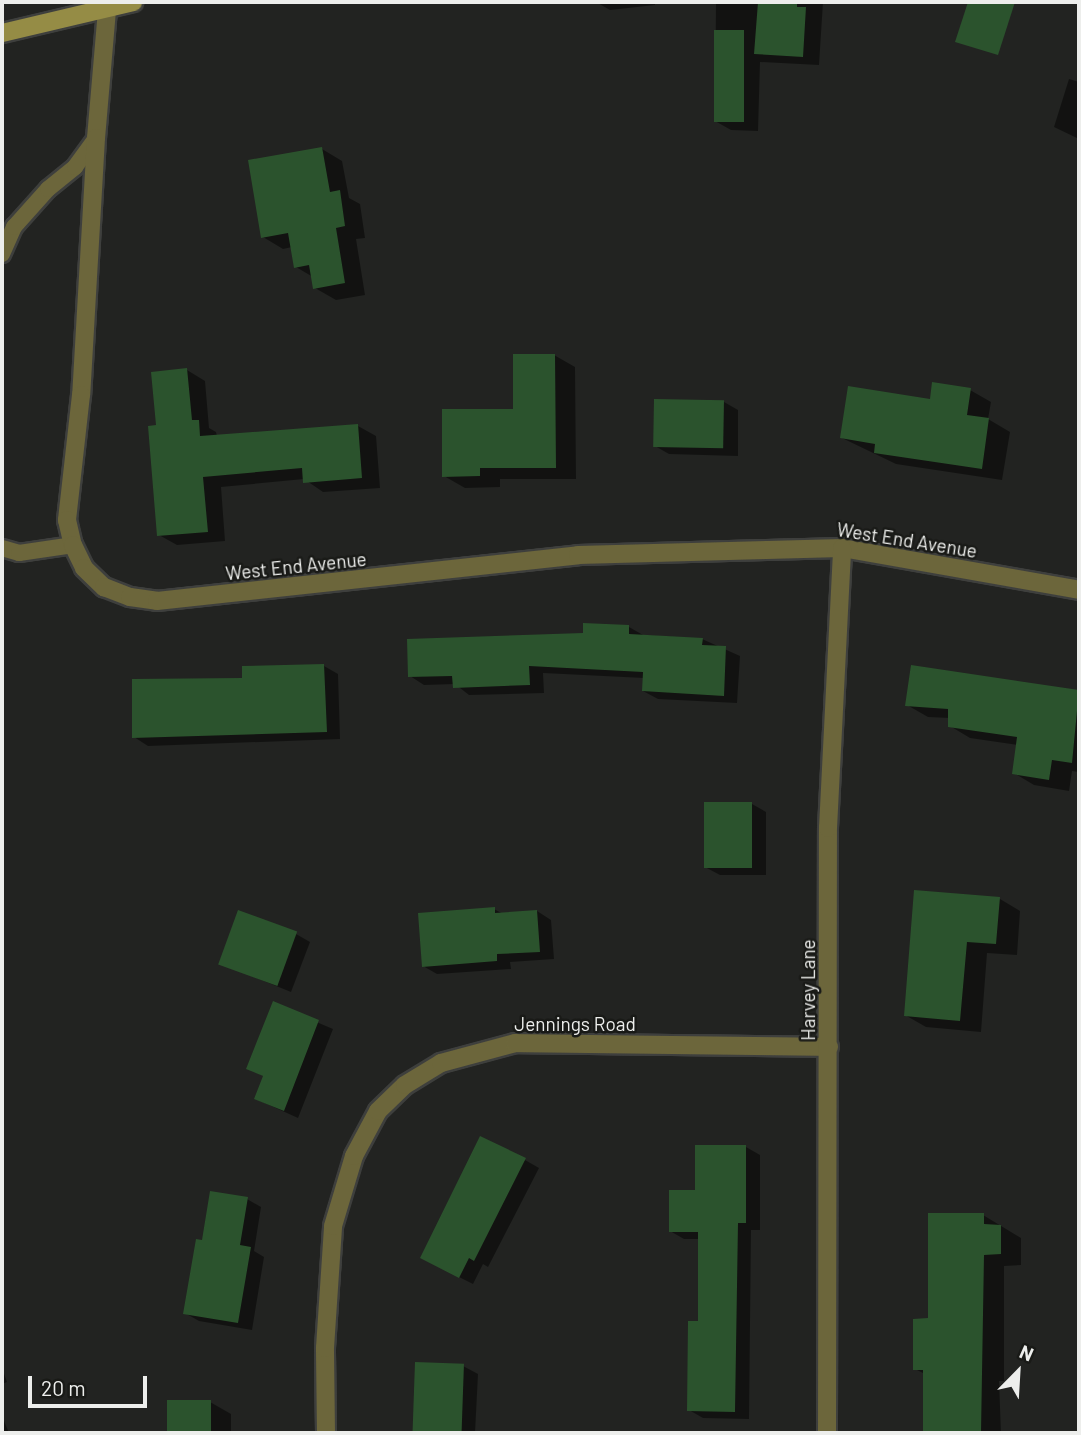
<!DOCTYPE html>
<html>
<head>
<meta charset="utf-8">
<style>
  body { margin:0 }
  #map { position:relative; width:1081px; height:1435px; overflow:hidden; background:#222321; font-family:Barlow,sans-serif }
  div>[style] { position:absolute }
  .shadow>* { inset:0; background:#0007 }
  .building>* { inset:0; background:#2b532d; transform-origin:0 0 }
  .roads { filter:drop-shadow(2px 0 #3e3f3d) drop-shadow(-2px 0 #3e3f3d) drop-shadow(0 2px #3e3f3d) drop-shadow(0 -2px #3e3f3d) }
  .service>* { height:16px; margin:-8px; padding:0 8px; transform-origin:8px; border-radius:8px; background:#6c663b }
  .minor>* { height:18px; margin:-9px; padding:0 9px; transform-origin:9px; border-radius:9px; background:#6c663b }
  .secondary>* { height:18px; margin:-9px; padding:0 9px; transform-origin:9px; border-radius:9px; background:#958c45 }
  span { translate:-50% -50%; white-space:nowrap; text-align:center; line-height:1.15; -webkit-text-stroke:5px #191a17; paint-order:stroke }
  .street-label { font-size:19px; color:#edeeec }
  .frame { position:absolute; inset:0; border:4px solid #edeeec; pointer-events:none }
  .north { position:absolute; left:983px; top:1337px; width:70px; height:70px; -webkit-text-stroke:5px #191a17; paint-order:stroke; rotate:24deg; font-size:19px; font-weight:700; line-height:28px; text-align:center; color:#edeeec }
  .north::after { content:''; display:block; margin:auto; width:24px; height:32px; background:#edeeec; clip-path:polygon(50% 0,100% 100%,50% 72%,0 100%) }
  .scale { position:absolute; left:28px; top:1376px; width:119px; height:32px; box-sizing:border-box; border:4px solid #edeeec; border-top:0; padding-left:9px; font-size:21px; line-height:24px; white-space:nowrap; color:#edeeec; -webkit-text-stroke:5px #191a17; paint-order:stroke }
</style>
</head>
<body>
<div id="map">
  <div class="shadow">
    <div style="clip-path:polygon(596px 2px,655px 2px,655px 5px,610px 10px)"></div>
    <div style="clip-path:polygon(716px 2px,823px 2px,819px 65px,760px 62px,758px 131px,731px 130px,715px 121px)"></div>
    <div style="clip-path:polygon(1069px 79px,1079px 82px,1079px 139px,1054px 127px)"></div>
    <div style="clip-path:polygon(322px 149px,342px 161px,349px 198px,360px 204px,365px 238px,356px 239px,365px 295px,336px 300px,315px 288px,313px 277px,296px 267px,292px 247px,283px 249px,263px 237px)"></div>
    <div style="clip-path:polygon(554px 355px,575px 367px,576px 479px,500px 479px,500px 487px,465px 488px,444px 476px,515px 411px)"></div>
    <div style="clip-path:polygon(187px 370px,205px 381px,209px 428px,216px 432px,217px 436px,358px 426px,376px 436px,380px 488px,323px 492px,304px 479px,221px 487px,225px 541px,177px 545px,159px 535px,158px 427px)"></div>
    <div style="clip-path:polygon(970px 390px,991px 402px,988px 419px,1010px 432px,1002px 480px,896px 464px,842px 438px,931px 401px)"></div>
    <div style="clip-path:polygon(656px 401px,724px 402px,738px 410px,738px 456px,669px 454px,655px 446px)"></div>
    <div style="clip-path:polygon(629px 627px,643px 635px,702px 639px,740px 656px,737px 703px,658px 699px,643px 691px,644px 678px,543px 673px,544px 693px,469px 695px,455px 684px,424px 685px,410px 676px)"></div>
    <div style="clip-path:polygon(324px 666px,338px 674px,340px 739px,148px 746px,134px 737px,244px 680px)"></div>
    <div style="clip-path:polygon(913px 667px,1079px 691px,1079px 772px,1072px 771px,1069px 791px,1034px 785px,1014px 773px,1018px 745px,970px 738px,950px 726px,950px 718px,928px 717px,907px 705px)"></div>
    <div style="clip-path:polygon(752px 804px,766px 812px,766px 875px,720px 875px,705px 867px)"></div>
    <div style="clip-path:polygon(1000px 899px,1020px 911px,1017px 955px,987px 953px,981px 1032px,926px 1027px,905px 1015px)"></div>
    <div style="clip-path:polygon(494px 909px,503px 914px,537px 911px,551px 920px,554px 959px,510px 962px,511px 969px,437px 974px,423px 966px)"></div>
    <div style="clip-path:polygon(296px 934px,310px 942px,291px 992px,220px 963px)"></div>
    <div style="clip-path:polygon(274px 1004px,333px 1029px,298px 1118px,256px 1099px,265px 1077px,248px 1068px)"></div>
    <div style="clip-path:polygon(746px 1147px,760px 1155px,760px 1230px,751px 1230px,749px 1419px,703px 1418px,689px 1410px,700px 1323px,699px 1239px,684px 1239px,670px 1231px,697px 1192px)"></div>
    <div style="clip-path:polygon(525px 1160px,539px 1168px,488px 1267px,483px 1264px,473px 1284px,437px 1266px)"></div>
    <div style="clip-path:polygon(247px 1199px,261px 1207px,254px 1251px,264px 1257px,252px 1330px,199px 1321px,185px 1313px,203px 1242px)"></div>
    <div style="clip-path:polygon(983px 1215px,1021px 1238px,1021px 1265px,1004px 1266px,1004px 1381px,999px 1381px,1001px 1433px,920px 1433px,924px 1432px,925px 1374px,915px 1369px,930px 1320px)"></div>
    <div style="clip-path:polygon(416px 1364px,463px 1366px,478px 1374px,475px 1433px,414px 1433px)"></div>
    <div style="clip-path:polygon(2px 1368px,7px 1382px,2px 1384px)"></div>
    <div style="clip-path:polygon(169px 1402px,210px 1402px,231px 1414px,231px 1433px,169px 1433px)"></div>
    <div style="clip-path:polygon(2px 1416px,9px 1433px,2px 1433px)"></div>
  </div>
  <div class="building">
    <div style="clip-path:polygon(758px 2px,797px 2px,797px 7px,806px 7px,803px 57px,754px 54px)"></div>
    <div style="clip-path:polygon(968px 2px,1015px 2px,998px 55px,955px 42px)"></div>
    <div style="left:714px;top:30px;width:30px;height:92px"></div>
    <div style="clip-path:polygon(322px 147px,330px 192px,340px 190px,345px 226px,336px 228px,345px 283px,313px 289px,309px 265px,294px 268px,288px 233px,261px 238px,248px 160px)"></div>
    <div style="clip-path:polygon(513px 354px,555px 354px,556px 468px,480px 468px,480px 476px,442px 477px,442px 409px,513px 409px)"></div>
    <div style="clip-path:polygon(187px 368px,192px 420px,199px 420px,200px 436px,358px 424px,362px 478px,303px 483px,302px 468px,203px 477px,208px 532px,157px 536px,148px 426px,156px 425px,151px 372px)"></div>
    <div style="clip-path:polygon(932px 382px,971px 388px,967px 415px,989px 418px,982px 469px,874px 453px,875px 444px,840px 438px,848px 386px,930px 399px)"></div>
    <div style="left:654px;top:399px;width:70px;height:48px;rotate:1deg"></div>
    <div style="clip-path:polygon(583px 623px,629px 625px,629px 634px,703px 638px,702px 645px,726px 646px,724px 696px,642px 691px,643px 672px,529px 666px,530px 685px,453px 688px,452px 676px,408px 677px,407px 639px,583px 633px)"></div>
    <div style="clip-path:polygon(324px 664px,327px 732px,132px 738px,132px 679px,242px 678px,242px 666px)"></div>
    <div style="clip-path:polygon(911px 665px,1079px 690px,1072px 763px,1052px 760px,1049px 780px,1012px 774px,1017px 737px,948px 727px,948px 709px,905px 706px)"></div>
    <div style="left:704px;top:802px;width:48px;height:66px"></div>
    <div style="clip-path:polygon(914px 890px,1000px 897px,996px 944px,967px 942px,960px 1021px,904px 1016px)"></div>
    <div style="clip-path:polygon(495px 907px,495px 913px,537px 910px,540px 952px,497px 954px,497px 961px,422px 967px,418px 913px)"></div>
    <div style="left:238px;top:910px;width:63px;height:58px;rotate:20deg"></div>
    <div style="clip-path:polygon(273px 1001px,319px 1020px,284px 1111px,254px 1099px,263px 1076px,246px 1069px)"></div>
    <div style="clip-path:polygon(480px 1136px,526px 1158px,474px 1261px,469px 1258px,459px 1278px,420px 1258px)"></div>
    <div style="clip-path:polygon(695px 1145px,746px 1145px,746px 1223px,738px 1223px,735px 1412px,687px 1411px,688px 1321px,698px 1321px,698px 1232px,669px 1232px,669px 1190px,695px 1190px)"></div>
    <div style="clip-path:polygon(210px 1191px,248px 1197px,240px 1245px,251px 1247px,238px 1323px,183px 1314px,196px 1239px,202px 1240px)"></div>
    <div style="clip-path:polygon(928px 1213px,984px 1213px,984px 1224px,1001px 1225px,1001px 1254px,984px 1255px,981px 1433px,923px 1433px,923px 1370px,913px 1370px,913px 1319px,928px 1318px)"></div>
    <div style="left:415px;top:1362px;width:49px;height:71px;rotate:2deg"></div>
    <div style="left:167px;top:1400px;width:44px;height:33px"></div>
  </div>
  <div class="roads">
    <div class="service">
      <div style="left:2px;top:254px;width:30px;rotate:-66deg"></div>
      <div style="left:14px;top:227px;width:51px;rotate:-48.2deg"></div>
      <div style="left:48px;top:189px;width:35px;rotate:-39deg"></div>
      <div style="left:75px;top:167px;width:36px;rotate:-54deg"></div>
      <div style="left:2px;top:548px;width:18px;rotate:16deg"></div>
      <div style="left:19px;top:553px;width:55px;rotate:-8.4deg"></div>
    </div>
    <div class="minor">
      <div style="left:107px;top:10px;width:128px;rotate:94.9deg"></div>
      <div style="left:96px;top:138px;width:257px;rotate:93.3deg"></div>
      <div style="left:81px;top:395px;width:126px;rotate:96.4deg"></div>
      <div style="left:67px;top:520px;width:26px;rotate:77deg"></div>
      <div style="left:73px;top:545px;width:25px;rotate:64deg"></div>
      <div style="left:84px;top:568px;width:28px;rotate:44deg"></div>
      <div style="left:104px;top:587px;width:28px;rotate:21deg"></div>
      <div style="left:130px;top:597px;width:27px;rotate:8deg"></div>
      <div style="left:157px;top:601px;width:424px;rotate:-6.2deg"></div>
      <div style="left:578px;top:555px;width:264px;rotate:-1.5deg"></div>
      <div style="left:842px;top:548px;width:241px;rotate:10deg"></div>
      <div style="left:326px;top:1433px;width:85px;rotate:-90.7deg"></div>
      <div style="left:325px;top:1348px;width:122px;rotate:-86.2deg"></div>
      <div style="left:333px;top:1226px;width:73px;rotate:-73.3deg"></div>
      <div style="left:354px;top:1156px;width:51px;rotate:-61.9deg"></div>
      <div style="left:378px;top:1111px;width:37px;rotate:-44deg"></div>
      <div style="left:405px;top:1085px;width:42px;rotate:-31.4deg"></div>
      <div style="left:441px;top:1063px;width:77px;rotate:-15.1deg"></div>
      <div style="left:515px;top:1043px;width:314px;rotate:0.7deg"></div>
      <div style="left:827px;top:1433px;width:605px;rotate:-89.91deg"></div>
      <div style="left:828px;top:828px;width:280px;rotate:-87.1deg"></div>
    </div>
    <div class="secondary">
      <div style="left:2px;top:33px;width:135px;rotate:-13.3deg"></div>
    </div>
  </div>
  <div class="street-label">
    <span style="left:907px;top:540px;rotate:9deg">West End Avenue</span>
    <span style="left:296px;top:566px;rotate:-6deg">West End Avenue</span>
    <span style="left:808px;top:990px;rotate:-90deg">Harvey Lane</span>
    <span style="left:575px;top:1024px">Jennings Road</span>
  </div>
  <div class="frame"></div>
  <div class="north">N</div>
  <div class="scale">20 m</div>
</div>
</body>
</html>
